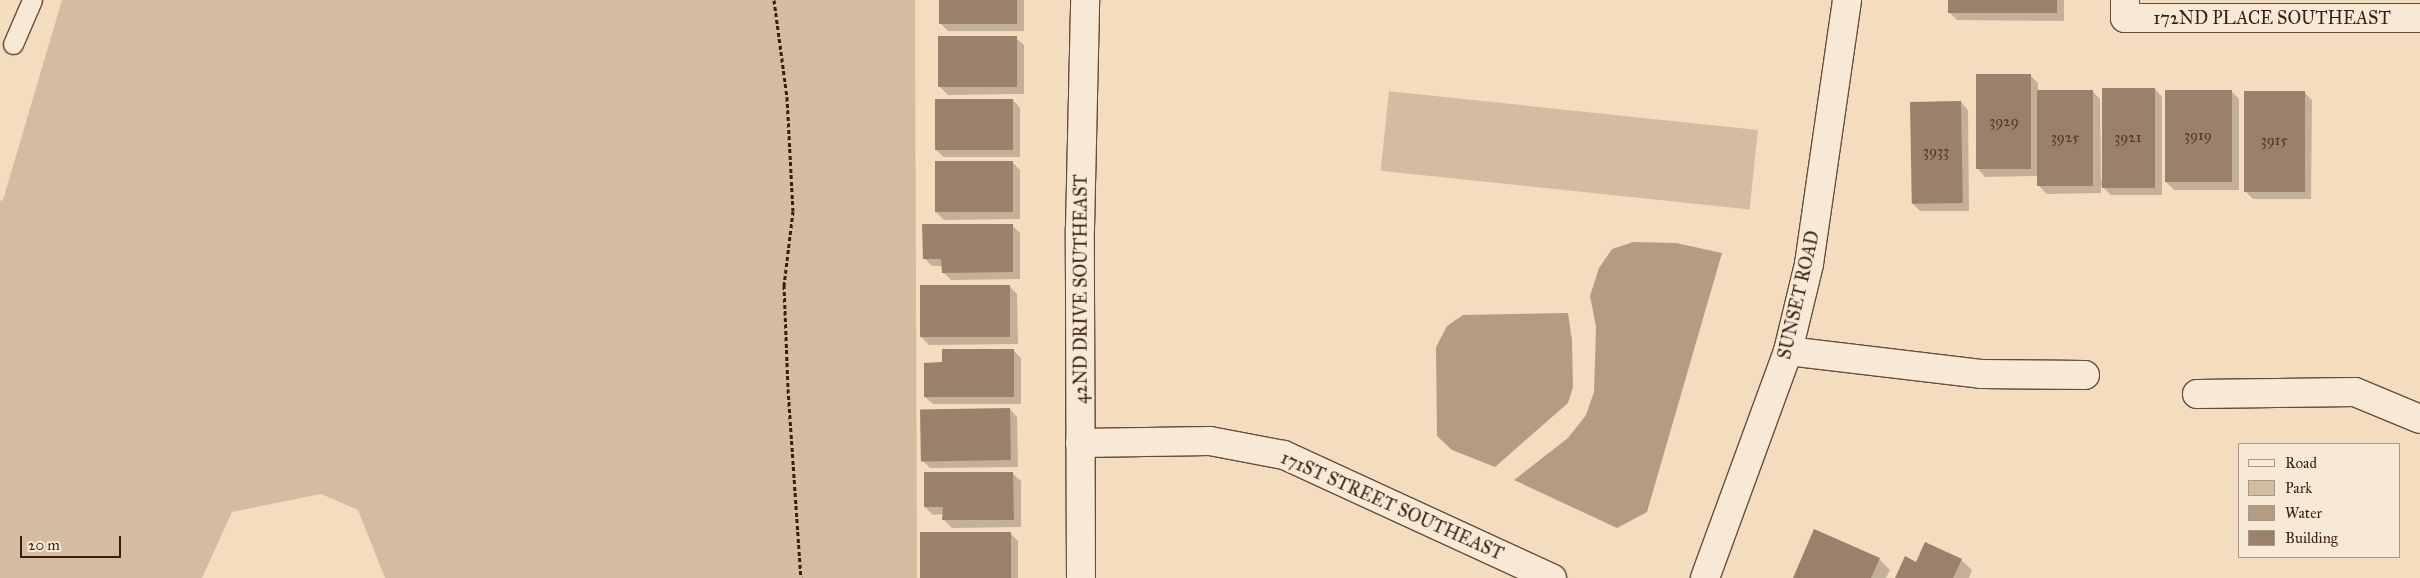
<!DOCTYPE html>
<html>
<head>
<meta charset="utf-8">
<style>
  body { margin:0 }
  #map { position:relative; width:2420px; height:578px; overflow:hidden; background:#f3ddbe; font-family:"IM FELL Great Primer",serif }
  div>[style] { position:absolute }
  .green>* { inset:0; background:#d4bca1; transform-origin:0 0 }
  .water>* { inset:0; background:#b49c83 }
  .shadow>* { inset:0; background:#0003 }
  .building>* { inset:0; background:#9a816b; transform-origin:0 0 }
  .path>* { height:3px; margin-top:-1.5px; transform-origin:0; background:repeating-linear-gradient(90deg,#3a1d11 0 4px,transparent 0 6.5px) }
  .roads { filter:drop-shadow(1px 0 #684d3c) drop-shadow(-1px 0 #684d3c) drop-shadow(0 1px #684d3c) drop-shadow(0 -1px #684d3c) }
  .lane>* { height:19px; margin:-9.5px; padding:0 9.5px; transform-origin:9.5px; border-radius:9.5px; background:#f7e9d5 }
  .street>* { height:28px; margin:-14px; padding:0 14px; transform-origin:14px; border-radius:14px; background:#f7e9d5 }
  .secondary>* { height:28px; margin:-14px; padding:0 14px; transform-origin:14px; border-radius:14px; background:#f7e9d5 }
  span { translate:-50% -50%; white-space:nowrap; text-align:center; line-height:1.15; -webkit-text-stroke:5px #f7e9d5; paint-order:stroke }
  .number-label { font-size:15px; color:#523628 }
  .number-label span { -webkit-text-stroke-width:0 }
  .street-label { font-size:18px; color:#3a1d11 }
  .legend { position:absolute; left:2238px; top:443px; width:162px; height:115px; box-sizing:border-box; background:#f7e9d5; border:1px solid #ab9787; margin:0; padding:6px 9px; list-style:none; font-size:15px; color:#3a1d11 }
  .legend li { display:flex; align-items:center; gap:10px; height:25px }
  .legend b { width:25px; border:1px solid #ab9787 }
  .scale { position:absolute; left:20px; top:536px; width:101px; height:22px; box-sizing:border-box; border:2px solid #3a1d11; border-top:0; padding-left:6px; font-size:15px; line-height:18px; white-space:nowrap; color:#3a1d11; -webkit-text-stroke:4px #f7e9d5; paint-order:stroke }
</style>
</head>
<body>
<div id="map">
  <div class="green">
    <div style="clip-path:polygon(62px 0,915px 0,917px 578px,385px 578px,358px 510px,321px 494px,232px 512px,202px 578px,0 578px,0 201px,3px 200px)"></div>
    <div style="left:1758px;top:130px;width:80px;height:371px;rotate:96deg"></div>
  </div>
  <div class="water">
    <div style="clip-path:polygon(1633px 242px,1676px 243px,1722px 253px,1647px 512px,1617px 528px,1514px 480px,1568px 438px,1586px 415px,1594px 392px,1596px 327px,1590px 296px,1599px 268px,1612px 249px)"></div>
    <div style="clip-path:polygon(1568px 313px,1572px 341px,1573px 387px,1568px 403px,1495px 467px,1452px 450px,1437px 436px,1436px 347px,1447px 326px,1463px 315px)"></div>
  </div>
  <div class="shadow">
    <div style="clip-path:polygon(940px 0,1024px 0,1024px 31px,948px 31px,940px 23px)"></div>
    <div style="clip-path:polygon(1949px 0,2064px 0,2064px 21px,1957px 20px,1949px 12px)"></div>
    <div style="clip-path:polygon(1016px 38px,1024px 45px,1024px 94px,948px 95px,940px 87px)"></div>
    <div style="clip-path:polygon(2030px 75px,2038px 83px,2038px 92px,2092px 91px,2100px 99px,2101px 181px,2103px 181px,2155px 89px,2162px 97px,2162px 195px,2111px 195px,2101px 185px,2101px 193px,2047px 194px,2039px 186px,2039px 176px,1985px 177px,1978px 169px)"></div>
    <div style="clip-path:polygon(2231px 91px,2239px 99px,2239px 190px,2174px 190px,2166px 182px)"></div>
    <div style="clip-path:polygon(2304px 92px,2312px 100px,2311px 199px,2253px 199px,2245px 191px)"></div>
    <div style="clip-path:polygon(1013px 100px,1020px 108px,1020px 157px,944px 157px,936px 150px)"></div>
    <div style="clip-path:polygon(1961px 102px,1968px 110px,1969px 211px,1920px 211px,1912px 203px)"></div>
    <div style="clip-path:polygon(1012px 162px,1020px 170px,1020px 219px,944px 220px,936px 212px)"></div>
    <div style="clip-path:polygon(1012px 225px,1020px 233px,1020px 279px,951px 280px,943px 272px,943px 266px,932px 266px,924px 258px)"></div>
    <div style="clip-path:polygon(1009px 286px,1017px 294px,1018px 344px,929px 345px,921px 337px)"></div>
    <div style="clip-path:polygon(1013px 350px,1021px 358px,1021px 404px,933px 404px,925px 397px,944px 364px)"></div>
    <div style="clip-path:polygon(1010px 409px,1017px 417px,1018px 467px,930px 468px,922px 460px)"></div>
    <div style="clip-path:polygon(1013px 474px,1021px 481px,1021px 527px,952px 528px,944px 520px,944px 514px,933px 515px,925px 507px)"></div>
    <div style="clip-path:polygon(1010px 533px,1018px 541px,1018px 578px,922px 578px)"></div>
    <div style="clip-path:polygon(1879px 559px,1890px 570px,1886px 578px,1794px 578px)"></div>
    <div style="clip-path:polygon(1961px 560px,1972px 570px,1969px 578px,1896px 578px,1917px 563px)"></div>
  </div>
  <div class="building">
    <div style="left:939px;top:0;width:78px;height:24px"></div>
    <div style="left:1948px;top:0;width:109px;height:13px"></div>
    <div style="left:1017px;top:36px;width:51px;height:79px;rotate:90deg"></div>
    <div style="left:1976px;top:74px;width:55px;height:95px"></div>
    <div style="left:2102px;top:88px;width:53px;height:100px"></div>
    <div style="left:2037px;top:90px;width:56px;height:96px"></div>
    <div style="left:2165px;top:90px;width:67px;height:92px"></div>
    <div style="left:2244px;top:91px;width:61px;height:101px"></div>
    <div style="left:1013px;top:99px;width:51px;height:78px;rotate:90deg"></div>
    <div style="left:1961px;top:101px;width:102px;height:51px;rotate:89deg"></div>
    <div style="left:935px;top:161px;width:78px;height:51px"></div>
    <div style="clip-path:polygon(922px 224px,1013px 224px,1013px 272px,942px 273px,941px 259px,923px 259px)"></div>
    <div style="left:920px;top:285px;width:90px;height:52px"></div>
    <div style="clip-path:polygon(942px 349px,1014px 349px,1014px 397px,924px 397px,924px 363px,942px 362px)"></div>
    <div style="left:1010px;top:408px;width:52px;height:90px;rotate:89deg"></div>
    <div style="clip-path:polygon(924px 472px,1013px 472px,1014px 520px,942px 520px,943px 507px,924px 507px)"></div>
    <div style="clip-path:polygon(1814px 529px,1880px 558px,1871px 578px,1793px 578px)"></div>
    <div style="left:920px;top:532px;width:91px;height:46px"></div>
    <div style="clip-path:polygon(1925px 542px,1962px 559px,1953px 578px,1895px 578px,1905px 556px,1916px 562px)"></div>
  </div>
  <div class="path">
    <div style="left:774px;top:0;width:98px;rotate:82.4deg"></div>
    <div style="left:787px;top:97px;width:114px;rotate:87deg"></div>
    <div style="left:793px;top:211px;width:75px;rotate:96.9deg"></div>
    <div style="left:784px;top:285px;width:104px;rotate:87.8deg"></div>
    <div style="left:788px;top:389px;width:189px;rotate:86.1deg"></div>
  </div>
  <div class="roads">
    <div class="lane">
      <div style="left:13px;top:44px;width:48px;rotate:-66.6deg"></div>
    </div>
    <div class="street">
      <div style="left:2125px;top:0;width:18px;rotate:90deg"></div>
      <div style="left:2125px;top:18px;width:295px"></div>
      <div style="left:1788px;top:351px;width:194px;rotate:6.8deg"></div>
      <div style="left:1981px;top:374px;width:104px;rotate:0.6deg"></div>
      <div style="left:2197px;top:394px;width:158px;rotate:-0.7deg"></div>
      <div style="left:2355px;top:392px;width:70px;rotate:22.6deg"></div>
      <div style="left:1080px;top:443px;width:130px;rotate:-0.9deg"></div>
      <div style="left:1210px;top:441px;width:75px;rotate:10.7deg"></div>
      <div style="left:1284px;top:455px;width:295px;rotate:24.7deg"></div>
      <div style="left:1081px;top:578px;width:350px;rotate:-90.2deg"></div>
      <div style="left:1080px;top:228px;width:228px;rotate:-88.7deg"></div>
    </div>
    <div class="secondary">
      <div style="left:1705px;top:578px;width:242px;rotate:-69.9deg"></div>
      <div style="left:1788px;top:351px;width:89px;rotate:-76.4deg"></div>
      <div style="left:1809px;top:264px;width:267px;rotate:-81.8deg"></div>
    </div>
  </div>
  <div class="number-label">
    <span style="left:2004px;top:122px">3929</span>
    <span style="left:2198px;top:136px">3919</span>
    <span style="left:2065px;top:138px">3925</span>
    <span style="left:2128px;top:138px">3921</span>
    <span style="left:2274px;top:141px">3915</span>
    <span style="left:1936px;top:152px">3933</span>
  </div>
  <div class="street-label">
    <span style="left:2272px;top:18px">172ND PLACE SOUTHEAST</span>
    <span style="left:1081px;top:289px;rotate:-90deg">42ND DRIVE SOUTHEAST</span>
    <span style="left:1799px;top:295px;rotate:-77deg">SUNSET ROAD</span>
    <span style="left:1392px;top:506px;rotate:24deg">171ST STREET SOUTHEAST</span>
  </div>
  <ul class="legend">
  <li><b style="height:6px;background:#f7e9d5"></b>Road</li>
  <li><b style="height:14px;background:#d4bca1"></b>Park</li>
  <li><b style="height:14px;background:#b49c83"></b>Water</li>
  <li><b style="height:14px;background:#9a816b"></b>Building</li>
  </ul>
  <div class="scale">20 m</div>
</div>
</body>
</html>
